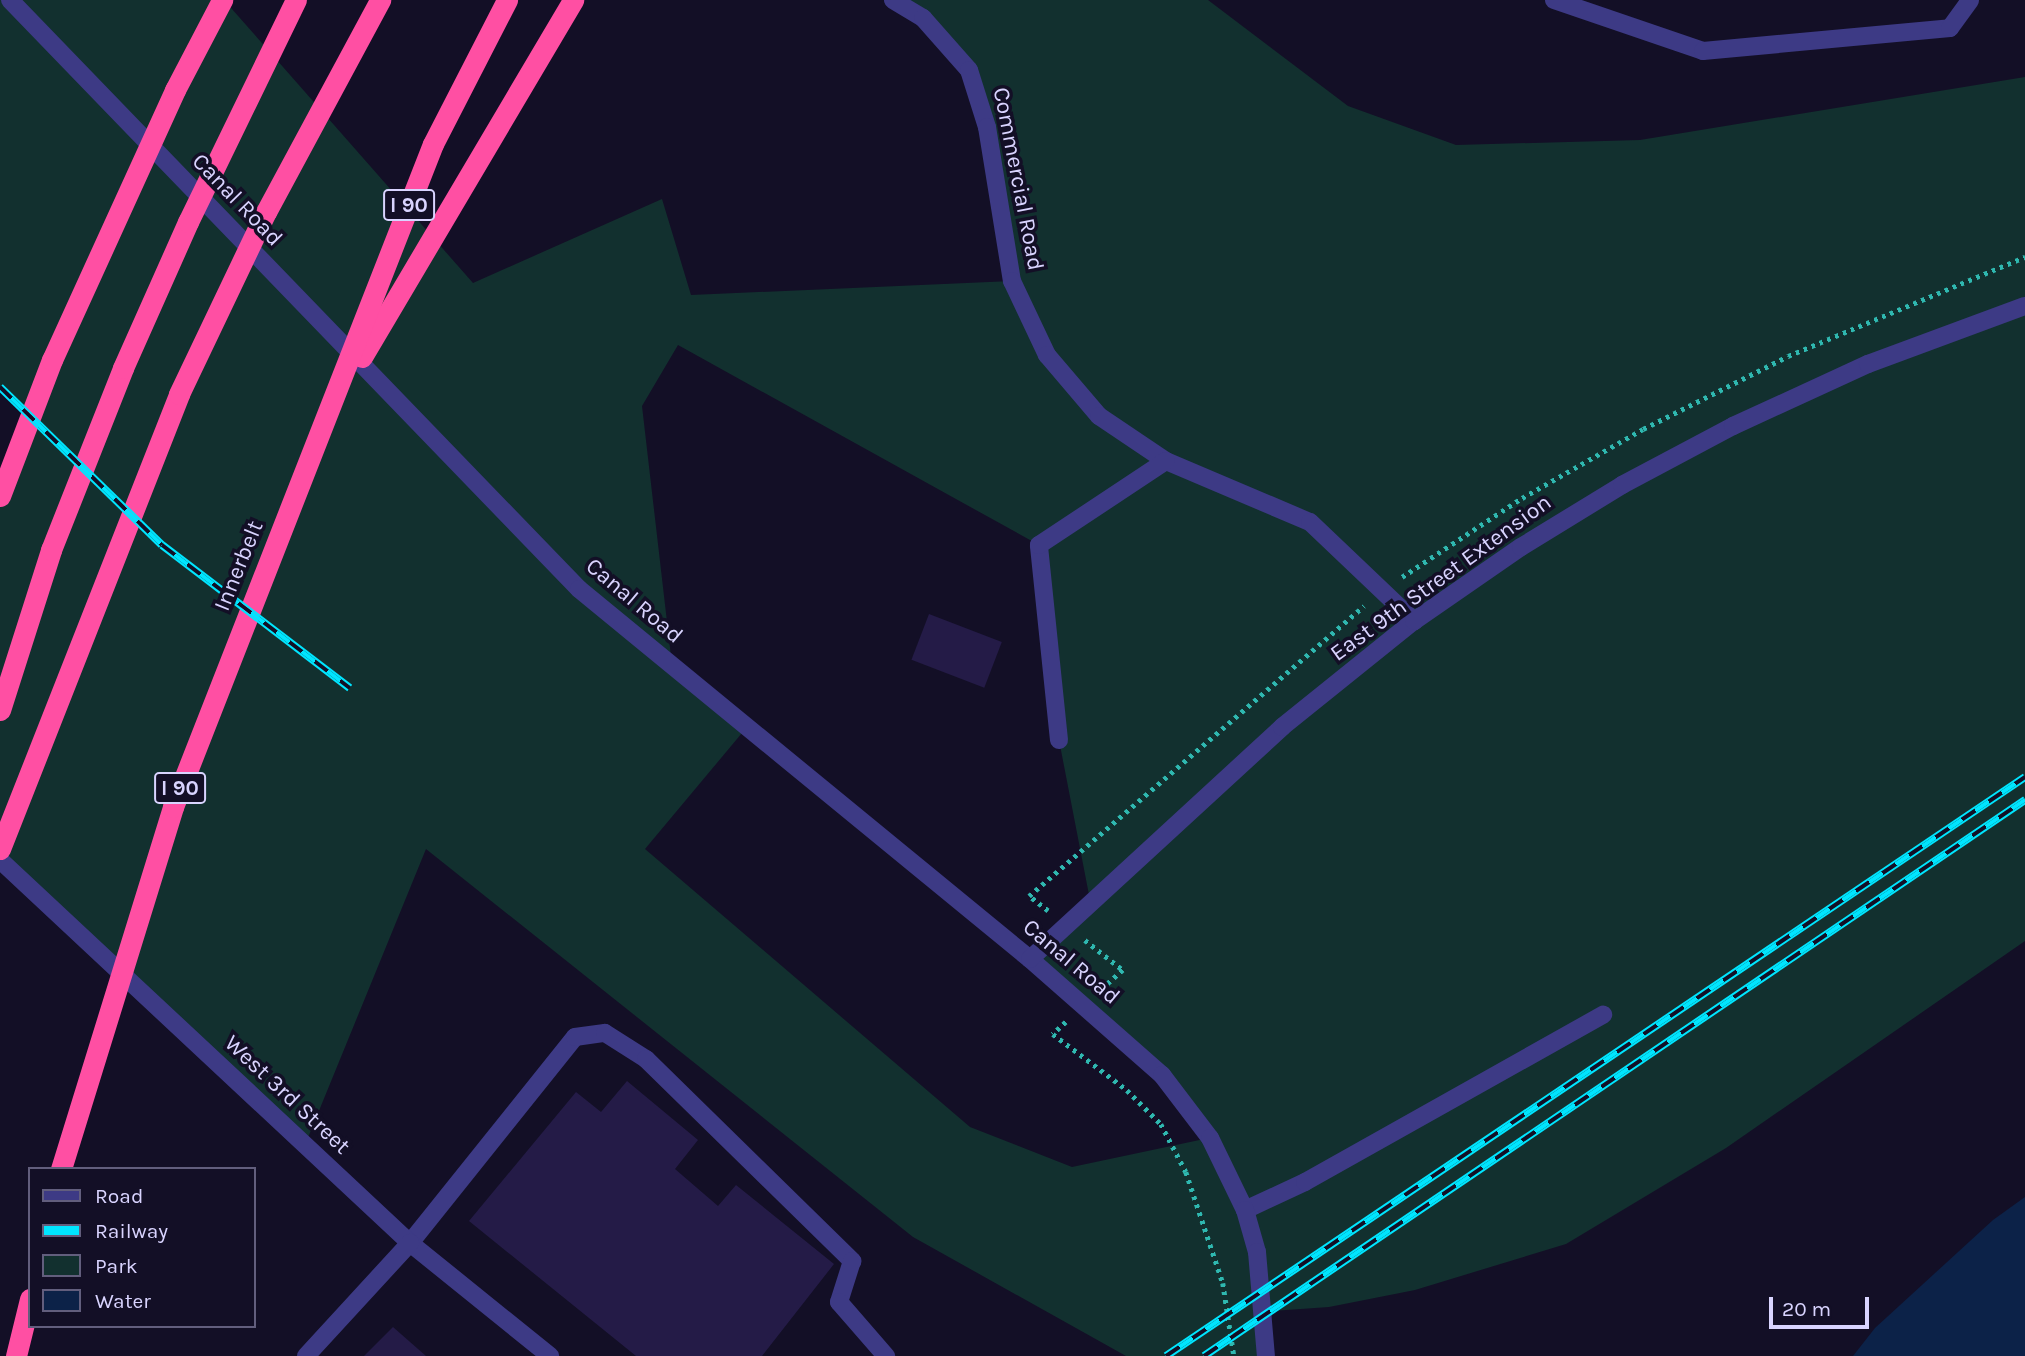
<!DOCTYPE html>
<html>
<head>
<meta charset="utf-8">
<style>
  body { margin:0 }
  #map { position:relative; width:2025px; height:1356px; overflow:hidden; background:#130f26; font-family:Karla,sans-serif }
  div>[style] { position:absolute }
  .green>* { inset:0; background:#12302f }
  .water>* { inset:0; background:#0c2248 }
  .building>* { inset:0; background:#241b47; transform-origin:0 0 }
  .path>* { height:4.5px; margin-top:-2.25px; transform-origin:0; background:repeating-linear-gradient(90deg,#2fb8b0 0 3.5px,transparent 0 8.5px) }
  .service>* { height:18px; margin:-9px; padding:0 9px; transform-origin:9px; border-radius:9px; background:#3d3a85 }
  .minor>* { height:18px; margin:-9px; padding:0 9px; transform-origin:9px; border-radius:9px; background:#3d3a85 }
  .tertiary>* { height:18px; margin:-9px; padding:0 9px; transform-origin:9px; border-radius:9px; background:#3d3a85 }
  .motorway>* { height:21px; margin:-10.5px; padding:0 10.5px; transform-origin:10.5px; border-radius:10.5px; background:#ff4fa3 }
  .rail>* { height:8px; margin-top:-4px; transform-origin:0; background:repeating-linear-gradient(90deg,#130f26 0 16px,#00e5ff 0 32px); box-sizing:border-box; border-block:2px solid #00e5ff }
  span { translate:-50% -50%; white-space:nowrap; text-align:center; line-height:1.15; -webkit-text-stroke:7px #130f26; paint-order:stroke }
  .shield-label span { padding:2px 5px; background:#130f26; border:2px solid; border-radius:5px; -webkit-text-stroke-width:0 }
  .shield-label { font-size:21px; color:#d9d4ff; font-weight:700 }
  .street-label { font-size:23px; color:#d9d4ff }
  .legend { position:absolute; left:28px; top:1167px; width:228px; height:161px; box-sizing:border-box; background:#130f26; border:2px solid #625e7d; margin:0; padding:9px 12px; list-style:none; font-size:21px; color:#d9d4ff }
  .legend li { display:flex; align-items:center; gap:14px; height:35px }
  .legend b { width:35px; border:2px solid #625e7d }
  .scale { position:absolute; left:1769px; top:1297px; width:100px; height:32px; box-sizing:border-box; border:4px solid #d9d4ff; border-top:0; padding-left:9px; font-size:21px; line-height:24px; white-space:nowrap; color:#d9d4ff; -webkit-text-stroke:5px #130f26; paint-order:stroke }
</style>
</head>
<body>
<div id="map">
  <div class="green">
    <div style="clip-path:polygon(evenodd,0 0,224px 0,473px 283px,662px 199px,691px 295px,1012px 281px,969px 70px,893px 0,1208px 0,1348px 106px,1456px 145px,1640px 140px,2025px 77px,2025px 941px,1726px 1148px,1566px 1244px,1415px 1290px,1329px 1307px,1272px 1311px,1266px 1356px,1126px 1356px,913px 1237px,426px 849px,305px 1145px,0 860px,0 496px,28px 415px,0 387px,0 0,678px 345px,1039px 545px,1059px 740px,1090px 900px,1030px 959px,1188px 1105px,1209px 1138px,1072px 1167px,970px 1127px,645px 849px,747px 727px,672px 665px,642px 406px,678px 345px)"></div>
  </div>
  <div class="water">
    <div style="clip-path:polygon(2025px 1197px,2025px 1356px,1853px 1356px,1875px 1328px,1993px 1220px)"></div>
  </div>
  <div class="building">
    <div style="left:929px;top:614px;width:78px;height:49px;rotate:21deg"></div>
    <div style="clip-path:polygon(627px 1081px,698px 1140px,675px 1169px,718px 1206px,736px 1185px,834px 1264px,762px 1356px,636px 1356px,469px 1221px,576px 1092px,601px 1112px)"></div>
    <div style="clip-path:polygon(393px 1327px,426px 1356px,364px 1356px)"></div>
  </div>
  <div class="path">
    <div style="left:1402px;top:577px;width:144px;rotate:-33.4deg"></div>
    <div style="left:1522px;top:498px;width:139px;rotate:-29.7deg"></div>
    <div style="left:1643px;top:429px;width:162px;rotate:-26.7deg"></div>
    <div style="left:1788px;top:356px;width:257px;rotate:-22.7deg"></div>
    <div style="left:1048px;top:911px;width:24px;rotate:-142deg"></div>
    <div style="left:1029px;top:896px;width:443px;rotate:-40.9deg"></div>
    <div style="left:1085px;top:940px;width:48px;rotate:38.3deg"></div>
    <div style="left:1123px;top:970px;width:30px;rotate:138deg"></div>
    <div style="left:1066px;top:1022px;width:18px;rotate:137deg"></div>
    <div style="left:1053px;top:1034px;width:93px;rotate:37.1deg"></div>
    <div style="left:1127px;top:1090px;width:48px;rotate:45deg"></div>
    <div style="left:1161px;top:1124px;width:54px;rotate:62.5deg"></div>
    <div style="left:1186px;top:1172px;width:117px;rotate:71.6deg"></div>
    <div style="left:1223px;top:1283px;width:74px;rotate:81.4deg"></div>
  </div>
  <div class="service">
    <div style="left:1554px;top:0;width:157px;rotate:18.9deg"></div>
    <div style="left:1703px;top:51px;width:248px;rotate:-5.3deg"></div>
    <div style="left:1950px;top:28px;width:34px;rotate:-54deg"></div>
    <div style="left:1245px;top:1210px;width:66px;rotate:-25deg"></div>
    <div style="left:1305px;top:1182px;width:342px;rotate:-29.3deg"></div>
    <div style="left:410px;top:1243px;width:264px;rotate:-51.3deg"></div>
    <div style="left:575px;top:1037px;width:30px;rotate:-8deg"></div>
    <div style="left:605px;top:1033px;width:49px;rotate:32.4deg"></div>
    <div style="left:646px;top:1059px;width:289px;rotate:44.4deg"></div>
    <div style="left:852px;top:1261px;width:43px;rotate:107.6deg"></div>
    <div style="left:839px;top:1302px;width:72px;rotate:49deg"></div>
  </div>
  <div class="minor">
    <div style="left:893px;top:0;width:35px;rotate:31deg"></div>
    <div style="left:923px;top:18px;width:69px;rotate:48.5deg"></div>
    <div style="left:969px;top:70px;width:60px;rotate:72.5deg"></div>
    <div style="left:987px;top:127px;width:156px;rotate:80.8deg"></div>
    <div style="left:1012px;top:281px;width:82px;rotate:64.7deg"></div>
    <div style="left:1047px;top:355px;width:80px;rotate:49.6deg"></div>
    <div style="left:1099px;top:416px;width:81px;rotate:33.9deg"></div>
    <div style="left:1166px;top:461px;width:156px;rotate:23deg"></div>
    <div style="left:1310px;top:522px;width:144px;rotate:43.6deg"></div>
    <div style="left:1059px;top:740px;width:196px;rotate:-95.9deg"></div>
    <div style="left:1039px;top:545px;width:152px;rotate:-33.5deg"></div>
    <div style="left:0;top:860px;width:561px;rotate:43.05deg"></div>
    <div style="left:410px;top:1243px;width:180px;rotate:38.9deg"></div>
    <div style="left:306px;top:1356px;width:154px;rotate:-47.4deg"></div>
  </div>
  <div class="tertiary">
    <div style="left:10px;top:0;width:819px;rotate:45.99deg"></div>
    <div style="left:579px;top:589px;width:583px;rotate:39.37deg"></div>
    <div style="left:1030px;top:959px;width:176px;rotate:41.3deg"></div>
    <div style="left:1162px;top:1075px;width:79px;rotate:52.7deg"></div>
    <div style="left:1210px;top:1138px;width:80px;rotate:64.1deg"></div>
    <div style="left:1245px;top:1210px;width:44px;rotate:74.1deg"></div>
    <div style="left:1257px;top:1252px;width:104px;rotate:85.1deg"></div>
    <div style="left:1030px;top:959px;width:343px;rotate:-42.6deg"></div>
    <div style="left:1282px;top:727px;width:169px;rotate:-38.8deg"></div>
    <div style="left:1414px;top:621px;width:130px;rotate:-34.7deg"></div>
    <div style="left:1521px;top:547px;width:119px;rotate:-31.5deg"></div>
    <div style="left:1622px;top:485px;width:126px;rotate:-28deg"></div>
    <div style="left:1733px;top:426px;width:149px;rotate:-24.7deg"></div>
    <div style="left:1868px;top:364px;width:167px;rotate:-20.3deg"></div>
  </div>
  <div class="motorway">
    <div style="left:362px;top:357px;width:415px;rotate:-59.4deg"></div>
    <div style="left:0;top:496px;width:146px;rotate:-69.1deg"></div>
    <div style="left:52px;top:360px;width:297px;rotate:-65.5deg"></div>
    <div style="left:175px;top:90px;width:102px;rotate:-62.4deg"></div>
    <div style="left:0;top:710px;width:168px;rotate:-72.3deg"></div>
    <div style="left:51px;top:550px;width:196px;rotate:-68.4deg"></div>
    <div style="left:123px;top:368px;width:160px;rotate:-66deg"></div>
    <div style="left:188px;top:222px;width:247px;rotate:-64.1deg"></div>
    <div style="left:0;top:849px;width:489px;rotate:-68.5deg"></div>
    <div style="left:179px;top:394px;width:202px;rotate:-64.5deg"></div>
    <div style="left:266px;top:212px;width:241px;rotate:-61.7deg"></div>
    <div style="left:61px;top:1169px;width:379px;rotate:-72.8deg"></div>
    <div style="left:173px;top:807px;width:712px;rotate:-68.59deg"></div>
    <div style="left:433px;top:144px;width:162px;rotate:-62.8deg"></div>
    <div style="left:16px;top:1356px;width:59px;rotate:-76.2deg"></div>
  </div>
  <div class="rail">
    <div style="left:0;top:387px;width:226px;rotate:44.3deg"></div>
    <div style="left:162px;top:545px;width:236px;rotate:37.3deg"></div>
    <div style="left:1166px;top:1356px;width:1036px;rotate:-33.98deg"></div>
    <div style="left:1204px;top:1356px;width:992px;rotate:-34.11deg"></div>
  </div>
  <div class="shield-label">
    <span style="left:409px;top:205px">I 90</span>
    <span style="left:180px;top:788px">I 90</span>
  </div>
  <div class="street-label">
    <span style="left:1018px;top:179px;rotate:79deg">Commercial Road</span>
    <span style="left:237px;top:200px;rotate:46deg">Canal Road</span>
    <span style="left:239px;top:566px;rotate:-68deg">Innerbelt</span>
    <span style="left:1441px;top:578px;rotate:-36deg">East 9th Street Extension</span>
    <span style="left:634px;top:601px;rotate:40deg">Canal Road</span>
    <span style="left:1071px;top:962px;rotate:40deg">Canal Road</span>
    <span style="left:287px;top:1095px;rotate:43deg">West 3rd Street</span>
  </div>
  <ul class="legend">
  <li><b style="height:9px;background:#3d3a85"></b>Road</li>
  <li><b style="height:9px;background:#00e5ff"></b>Railway</li>
  <li><b style="height:19px;background:#12302f"></b>Park</li>
  <li><b style="height:19px;background:#0c2248"></b>Water</li>
  </ul>
  <div class="scale">20 m</div>
</div>
</body>
</html>
